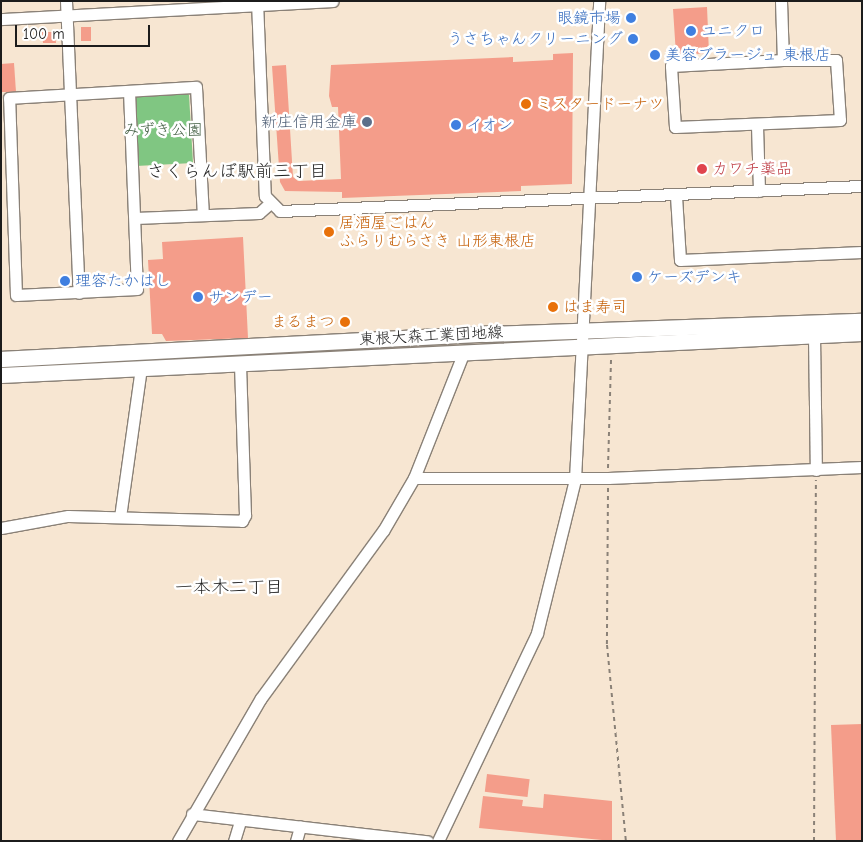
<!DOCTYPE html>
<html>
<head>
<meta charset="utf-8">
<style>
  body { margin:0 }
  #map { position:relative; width:863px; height:842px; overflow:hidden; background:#f7e6d2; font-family:"Comic Neue","Klee One",sans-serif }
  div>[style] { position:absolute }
  .green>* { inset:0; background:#80c682 }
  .building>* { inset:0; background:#f49d8a; transform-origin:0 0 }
  .path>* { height:2px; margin-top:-1px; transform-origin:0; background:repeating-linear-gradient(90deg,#8a8177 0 4px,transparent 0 8px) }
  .roads { filter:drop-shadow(1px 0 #8a8177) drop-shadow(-1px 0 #8a8177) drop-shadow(0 1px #8a8177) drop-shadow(0 -1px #8a8177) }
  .minor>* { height:11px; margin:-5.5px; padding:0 5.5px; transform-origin:5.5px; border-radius:5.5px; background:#fff }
  .major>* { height:15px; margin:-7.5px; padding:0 7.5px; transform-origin:7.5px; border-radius:7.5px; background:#fff }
  .dots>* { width:14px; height:14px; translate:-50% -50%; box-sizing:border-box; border:2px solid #fff; border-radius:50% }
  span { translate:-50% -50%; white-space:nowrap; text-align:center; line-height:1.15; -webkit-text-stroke:5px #fff; paint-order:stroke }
  .shop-label { font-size:16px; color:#366cbe }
  .right { translate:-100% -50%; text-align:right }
  .left { translate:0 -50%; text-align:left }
  .food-label { font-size:16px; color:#c56008 }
  .service-label { font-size:16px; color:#4e5e75 }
  .park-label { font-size:16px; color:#446045 }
  .health-label { font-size:16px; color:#be3a42 }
  .street-label { font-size:16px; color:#1c1c1c }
  .neighbourhood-label { font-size:18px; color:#1c1c1c }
  .frame { position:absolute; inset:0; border:2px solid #1c1c1c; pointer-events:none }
  .scale { position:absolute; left:15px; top:25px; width:135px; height:22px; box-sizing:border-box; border:2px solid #1c1c1c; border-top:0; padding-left:6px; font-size:15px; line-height:18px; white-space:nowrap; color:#1c1c1c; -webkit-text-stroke:4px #fff; paint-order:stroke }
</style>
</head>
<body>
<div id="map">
  <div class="green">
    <div style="clip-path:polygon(184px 90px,189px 95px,193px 163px,136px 166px,133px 96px)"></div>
  </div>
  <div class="building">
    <div style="clip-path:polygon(707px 7px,709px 53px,695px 54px,695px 58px,676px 55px,673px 9px)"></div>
    <div style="left:81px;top:27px;width:10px;height:14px"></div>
    <div style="clip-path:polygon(42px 32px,55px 32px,56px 43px,43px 43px)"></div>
    <div style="clip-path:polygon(573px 53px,572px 184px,521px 186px,521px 191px,342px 198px,342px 192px,285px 191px,280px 182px,272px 66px,286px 65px,293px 177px,298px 181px,341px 179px,338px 107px,332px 107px,329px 96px,331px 65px,513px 57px,513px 62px,553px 60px,553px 54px)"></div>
    <div style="clip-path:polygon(14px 63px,16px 92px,1px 92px,1px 64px)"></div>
    <div style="clip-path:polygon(243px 237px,248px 338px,166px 341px,162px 334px,152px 334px,148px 260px,163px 259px,162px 242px)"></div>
    <div style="clip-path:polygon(862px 724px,862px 841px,836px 841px,831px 725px)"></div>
    <div style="left:487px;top:774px;width:43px;height:18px;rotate:7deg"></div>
    <div style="clip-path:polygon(544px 794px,612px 801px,612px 841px,479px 828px,483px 796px,523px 800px,522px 806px,543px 808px)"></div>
  </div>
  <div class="path">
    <div style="left:608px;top:468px;width:110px;rotate:-88.4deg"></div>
    <div style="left:608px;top:488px;width:157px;rotate:90.4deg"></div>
    <div style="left:607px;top:645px;width:197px;rotate:84.5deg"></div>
    <div style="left:814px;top:841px;width:361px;rotate:-89.7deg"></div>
  </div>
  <div class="roads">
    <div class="minor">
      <div style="left:66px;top:1px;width:292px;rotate:87.5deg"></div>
      <div style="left:257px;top:1px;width:195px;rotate:87.7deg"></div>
      <div style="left:265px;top:196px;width:21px;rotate:45deg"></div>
      <div style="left:280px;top:211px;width:583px;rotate:-2.46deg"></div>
      <div style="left:781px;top:1px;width:59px;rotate:88.1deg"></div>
      <div style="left:1px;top:19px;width:332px;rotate:-3.1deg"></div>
      <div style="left:783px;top:60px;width:53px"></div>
      <div style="left:836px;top:60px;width:60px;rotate:86.2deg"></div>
      <div style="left:840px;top:120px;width:165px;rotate:177.6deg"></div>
      <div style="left:675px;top:127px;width:61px;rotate:-93.8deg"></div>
      <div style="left:671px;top:66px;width:112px;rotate:-3.1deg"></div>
      <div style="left:129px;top:91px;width:198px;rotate:87.7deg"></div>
      <div style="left:137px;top:289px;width:121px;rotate:177.2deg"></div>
      <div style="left:16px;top:295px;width:197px;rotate:-92deg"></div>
      <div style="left:9px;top:98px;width:187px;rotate:-3.4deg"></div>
      <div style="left:196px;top:87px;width:128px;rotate:86.9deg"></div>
      <div style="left:757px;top:126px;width:65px;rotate:88.2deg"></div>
      <div style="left:676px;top:196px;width:64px;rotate:86.4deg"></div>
      <div style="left:680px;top:260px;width:182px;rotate:-2.5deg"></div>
      <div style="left:135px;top:218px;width:124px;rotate:-2.3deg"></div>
      <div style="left:259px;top:213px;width:13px;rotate:-42deg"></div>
      <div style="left:814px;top:335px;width:135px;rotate:89.2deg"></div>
      <div style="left:414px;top:478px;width:194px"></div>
      <div style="left:608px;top:478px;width:254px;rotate:-2.5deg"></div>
      <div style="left:120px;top:517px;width:150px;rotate:-82deg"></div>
      <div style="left:1px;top:528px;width:68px;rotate:-10.2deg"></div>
      <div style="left:68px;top:516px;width:174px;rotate:1.6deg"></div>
      <div style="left:242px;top:521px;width:7px;rotate:-63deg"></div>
      <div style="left:245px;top:515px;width:152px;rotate:-91.9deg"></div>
      <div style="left:192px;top:814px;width:237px;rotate:6.6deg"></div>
      <div style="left:178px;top:841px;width:165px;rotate:-59.9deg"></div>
      <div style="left:261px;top:698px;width:207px;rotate:-53.9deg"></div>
      <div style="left:383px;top:531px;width:61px;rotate:-59.7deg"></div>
      <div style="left:414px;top:478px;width:136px;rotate:-68.4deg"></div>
      <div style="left:234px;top:841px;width:21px;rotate:-73deg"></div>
      <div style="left:296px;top:841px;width:15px;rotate:-74deg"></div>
      <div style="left:438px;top:841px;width:230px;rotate:-64.5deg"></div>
      <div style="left:537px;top:633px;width:159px;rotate:-76.1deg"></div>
      <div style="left:575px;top:479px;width:479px;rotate:-87.1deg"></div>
    </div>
    <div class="major">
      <div style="left:1px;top:359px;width:485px;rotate:-3deg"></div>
      <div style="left:485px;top:334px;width:377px;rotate:-2deg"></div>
      <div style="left:1px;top:375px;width:862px;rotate:-2.79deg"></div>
    </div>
  </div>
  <div class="dots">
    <div style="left:631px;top:18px;background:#3f7fe0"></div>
    <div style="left:691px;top:31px;background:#3f7fe0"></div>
    <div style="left:633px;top:39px;background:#3f7fe0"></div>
    <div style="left:655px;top:55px;background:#3f7fe0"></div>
    <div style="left:526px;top:104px;background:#e8710a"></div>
    <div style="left:367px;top:122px;background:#5c6f8a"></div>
    <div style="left:456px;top:125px;background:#3f7fe0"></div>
    <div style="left:702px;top:169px;background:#e0444e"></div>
    <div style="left:329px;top:232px;background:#e8710a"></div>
    <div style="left:637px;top:277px;background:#3f7fe0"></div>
    <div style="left:65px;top:281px;background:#3f7fe0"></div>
    <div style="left:198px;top:297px;background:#3f7fe0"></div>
    <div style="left:553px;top:307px;background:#e8710a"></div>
    <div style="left:345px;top:322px;background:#e8710a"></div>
  </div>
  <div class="shop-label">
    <span class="right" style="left:621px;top:18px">眼鏡市場</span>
    <span class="left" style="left:701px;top:31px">ユニクロ</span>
    <span class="right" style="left:623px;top:39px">うさちゃんクリーニング</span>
    <span class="left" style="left:665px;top:55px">美容ブラージュ 東根店</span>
    <span class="left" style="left:466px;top:125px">イオン</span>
    <span class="left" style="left:647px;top:277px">ケーズデンキ</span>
    <span class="left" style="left:75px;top:281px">理容たかはし</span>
    <span class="left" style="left:208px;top:297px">サンデー</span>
  </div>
  <div class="food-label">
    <span class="left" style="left:536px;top:104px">ミスタードーナツ</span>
    <span class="left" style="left:339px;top:232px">居酒屋ごはん<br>ふらりむらさき 山形東根店</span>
    <span class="left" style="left:563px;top:307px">はま寿司</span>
    <span class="right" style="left:335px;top:322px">まるまつ</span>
  </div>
  <div class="service-label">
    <span class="right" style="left:357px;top:122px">新庄信用金庫</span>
  </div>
  <div class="park-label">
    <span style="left:163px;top:130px">みずき公園</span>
  </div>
  <div class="health-label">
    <span class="left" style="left:712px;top:169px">カワチ薬品</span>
  </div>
  <div class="street-label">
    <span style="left:431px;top:336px;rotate:-3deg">東根大森工業団地線</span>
  </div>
  <div class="neighbourhood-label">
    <span style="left:237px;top:172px">さくらんぼ駅前三丁目</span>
    <span style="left:229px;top:588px">一本木二丁目</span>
  </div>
  <div class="frame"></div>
  <div class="scale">100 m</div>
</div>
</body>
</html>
